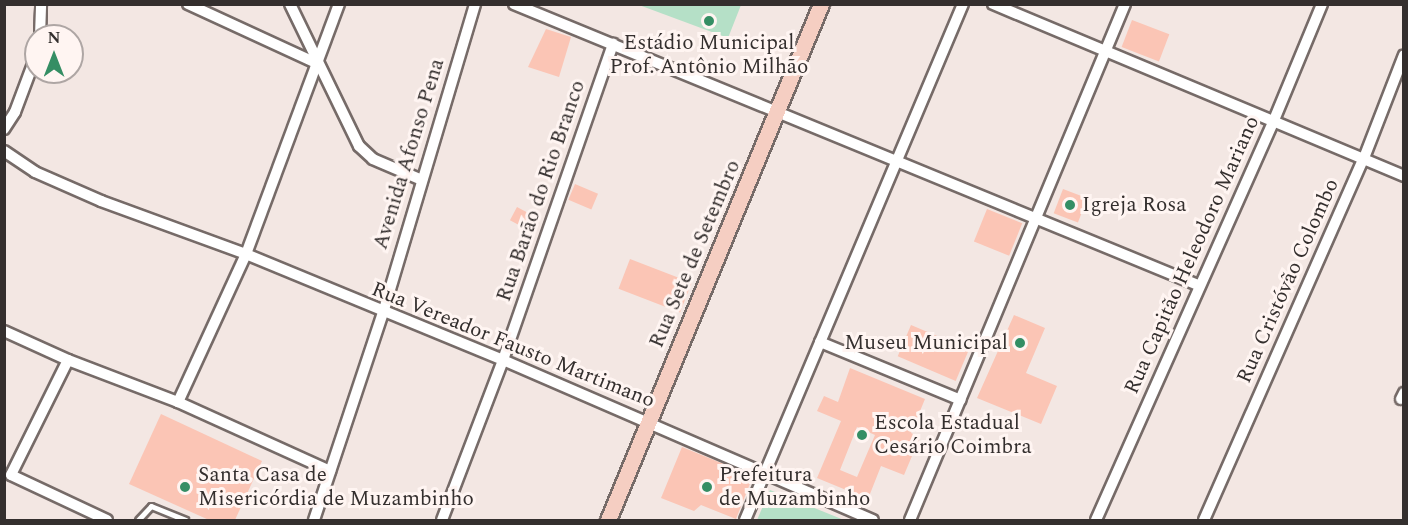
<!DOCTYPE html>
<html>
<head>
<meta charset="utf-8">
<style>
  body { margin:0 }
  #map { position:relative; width:1408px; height:525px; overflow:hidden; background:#f3e7e3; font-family:Spectral,serif }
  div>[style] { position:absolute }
  .green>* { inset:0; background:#b5e0c7 }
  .building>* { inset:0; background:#fbc5b5; transform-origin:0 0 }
  .roads { filter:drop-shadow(2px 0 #766b68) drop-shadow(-2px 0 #766b68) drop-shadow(0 2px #766b68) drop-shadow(0 -2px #766b68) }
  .service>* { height:5px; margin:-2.5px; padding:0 2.5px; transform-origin:2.5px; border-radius:2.5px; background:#fff }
  .minor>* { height:10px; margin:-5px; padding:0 5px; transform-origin:5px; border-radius:5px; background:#fff }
  .secondary>* { height:15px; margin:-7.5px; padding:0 7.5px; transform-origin:7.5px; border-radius:7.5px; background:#f5cec2 }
  .dots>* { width:16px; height:16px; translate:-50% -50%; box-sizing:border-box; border:3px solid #fff5f2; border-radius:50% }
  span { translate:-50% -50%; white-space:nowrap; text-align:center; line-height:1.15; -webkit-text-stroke:6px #fff5f2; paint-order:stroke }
  .poi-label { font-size:21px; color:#342f2e }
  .left { translate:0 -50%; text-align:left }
  .right { translate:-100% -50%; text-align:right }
  .street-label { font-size:21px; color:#342f2e }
  .frame { position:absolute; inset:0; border:6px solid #342f2e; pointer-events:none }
  .north { position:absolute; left:24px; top:24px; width:60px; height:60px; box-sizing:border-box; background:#fff5f2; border:2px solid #aea6a4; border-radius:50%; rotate:0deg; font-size:16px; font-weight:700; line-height:24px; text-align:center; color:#342f2e }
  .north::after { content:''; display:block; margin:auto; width:21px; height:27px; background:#358e64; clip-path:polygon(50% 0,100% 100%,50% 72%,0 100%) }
</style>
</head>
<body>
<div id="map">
  <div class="green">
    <div style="clip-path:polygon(639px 5px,741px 5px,728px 38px)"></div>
    <div style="clip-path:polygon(770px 490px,844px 520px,757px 520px)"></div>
  </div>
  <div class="building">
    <div style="left:1132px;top:20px;width:40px;height:29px;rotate:21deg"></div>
    <div style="clip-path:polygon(546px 29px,571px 37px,559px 77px,528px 67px)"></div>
    <div style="left:575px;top:184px;width:25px;height:17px;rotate:23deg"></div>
    <div style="left:1063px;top:189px;width:26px;height:26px;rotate:21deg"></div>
    <div style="left:517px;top:207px;width:24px;height:15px;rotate:28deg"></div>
    <div style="left:987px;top:209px;width:38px;height:35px;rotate:22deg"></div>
    <div style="left:630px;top:259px;width:66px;height:32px;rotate:21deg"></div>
    <div style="clip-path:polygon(1014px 315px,1045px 328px,1026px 373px,1057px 386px,1041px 424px,977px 398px)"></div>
    <div style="left:911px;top:325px;width:63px;height:34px;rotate:23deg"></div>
    <div style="clip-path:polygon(evenodd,850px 368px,925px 399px,911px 433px,920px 437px,904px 475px,881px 466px,868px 499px,817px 478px,841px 421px,817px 411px,824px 396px,838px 402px,850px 368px,857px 427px,875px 435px,857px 477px,840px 470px,857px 427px)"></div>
    <div style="clip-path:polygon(161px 414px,262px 461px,235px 520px,209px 520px,129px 484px)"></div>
    <div style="clip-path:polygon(682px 447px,753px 476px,736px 519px,701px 505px,694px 511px,661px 498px)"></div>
  </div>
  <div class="roads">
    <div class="service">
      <div style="left:138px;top:520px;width:19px;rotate:-47deg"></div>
      <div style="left:151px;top:506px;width:37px;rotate:22deg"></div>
    </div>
    <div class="minor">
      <div style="left:188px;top:4px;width:141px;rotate:24.7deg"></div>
      <div style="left:290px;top:4px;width:158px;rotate:64.1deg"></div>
      <div style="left:359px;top:146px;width:19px;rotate:43deg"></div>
      <div style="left:373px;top:159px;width:53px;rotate:23.2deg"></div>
      <div style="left:514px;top:4px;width:739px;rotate:22.33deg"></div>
      <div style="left:993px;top:4px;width:446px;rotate:22.7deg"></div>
      <div style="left:40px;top:36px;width:32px;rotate:-88deg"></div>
      <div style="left:4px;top:129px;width:20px;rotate:-57deg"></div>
      <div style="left:15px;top:112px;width:60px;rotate:-69.4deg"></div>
      <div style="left:4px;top:151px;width:37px;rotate:34deg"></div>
      <div style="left:35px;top:172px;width:72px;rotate:23.7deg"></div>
      <div style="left:101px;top:201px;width:154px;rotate:20.1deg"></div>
      <div style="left:246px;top:254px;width:278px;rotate:22.4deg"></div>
      <div style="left:503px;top:360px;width:403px;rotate:23.4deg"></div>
      <div style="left:4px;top:331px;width:70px;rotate:24.4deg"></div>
      <div style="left:68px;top:360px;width:118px;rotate:20.9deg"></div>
      <div style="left:178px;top:402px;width:167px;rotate:24.4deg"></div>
      <div style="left:820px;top:342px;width:152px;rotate:22.4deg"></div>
      <div style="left:68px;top:360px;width:128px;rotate:116.4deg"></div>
      <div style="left:11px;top:475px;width:106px;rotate:25.1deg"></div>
      <div style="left:1401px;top:399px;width:7px;rotate:-63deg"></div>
      <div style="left:178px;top:402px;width:163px;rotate:-65.3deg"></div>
      <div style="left:246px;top:254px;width:267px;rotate:-69.6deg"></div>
      <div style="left:314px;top:520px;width:218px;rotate:-71.6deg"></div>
      <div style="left:383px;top:313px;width:322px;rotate:-73.4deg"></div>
      <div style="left:442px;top:520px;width:171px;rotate:-69.1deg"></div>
      <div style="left:503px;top:360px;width:335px;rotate:-70.8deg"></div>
      <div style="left:745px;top:520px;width:560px;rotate:-67.1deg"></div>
      <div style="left:910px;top:520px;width:559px;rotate:-67.38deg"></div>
      <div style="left:1096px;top:520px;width:438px;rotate:-66deg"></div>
      <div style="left:1274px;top:120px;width:126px;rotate:-67.5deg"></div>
      <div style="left:1204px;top:520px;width:396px;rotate:-66.2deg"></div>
      <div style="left:1364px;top:158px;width:110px;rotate:-68.8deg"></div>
    </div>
    <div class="secondary">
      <div style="left:608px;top:520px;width:558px;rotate:-67.57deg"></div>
    </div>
  </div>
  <div class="dots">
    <div style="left:709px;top:21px;background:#358e64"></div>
    <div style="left:1070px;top:205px;background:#358e64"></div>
    <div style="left:1020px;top:343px;background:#358e64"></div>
    <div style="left:862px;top:435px;background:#358e64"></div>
    <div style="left:185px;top:487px;background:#358e64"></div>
    <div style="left:707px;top:487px;background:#358e64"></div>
  </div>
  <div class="poi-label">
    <span style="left:709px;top:55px">Estádio Municipal<br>Prof. Antônio Milhão</span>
    <span class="left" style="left:1082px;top:205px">Igreja Rosa</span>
    <span class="right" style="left:1008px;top:343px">Museu Municipal</span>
    <span class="left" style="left:874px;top:435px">Escola Estadual<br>Cesário Coimbra</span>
    <span class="left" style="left:198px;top:487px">Santa Casa de<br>Misericórdia de Muzambinho</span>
    <span class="left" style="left:719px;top:487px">Prefeitura<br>de Muzambinho</span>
  </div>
  <div class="street-label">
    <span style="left:409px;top:154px;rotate:-73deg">Avenida Afonso Pena</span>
    <span style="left:541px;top:191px;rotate:-71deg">Rua Barão do Rio Branco</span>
    <span style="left:695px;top:254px;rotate:-67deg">Rua Sete de Setembro</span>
    <span style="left:1192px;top:255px;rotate:-66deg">Rua Capitão Heleodoro Mariano</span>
    <span style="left:1288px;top:281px;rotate:-66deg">Rua Cristóvão Colombo</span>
    <span style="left:513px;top:345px;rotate:22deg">Rua Vereador Fausto Martimano</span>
  </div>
  <div class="frame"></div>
  <div class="north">N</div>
</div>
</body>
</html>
